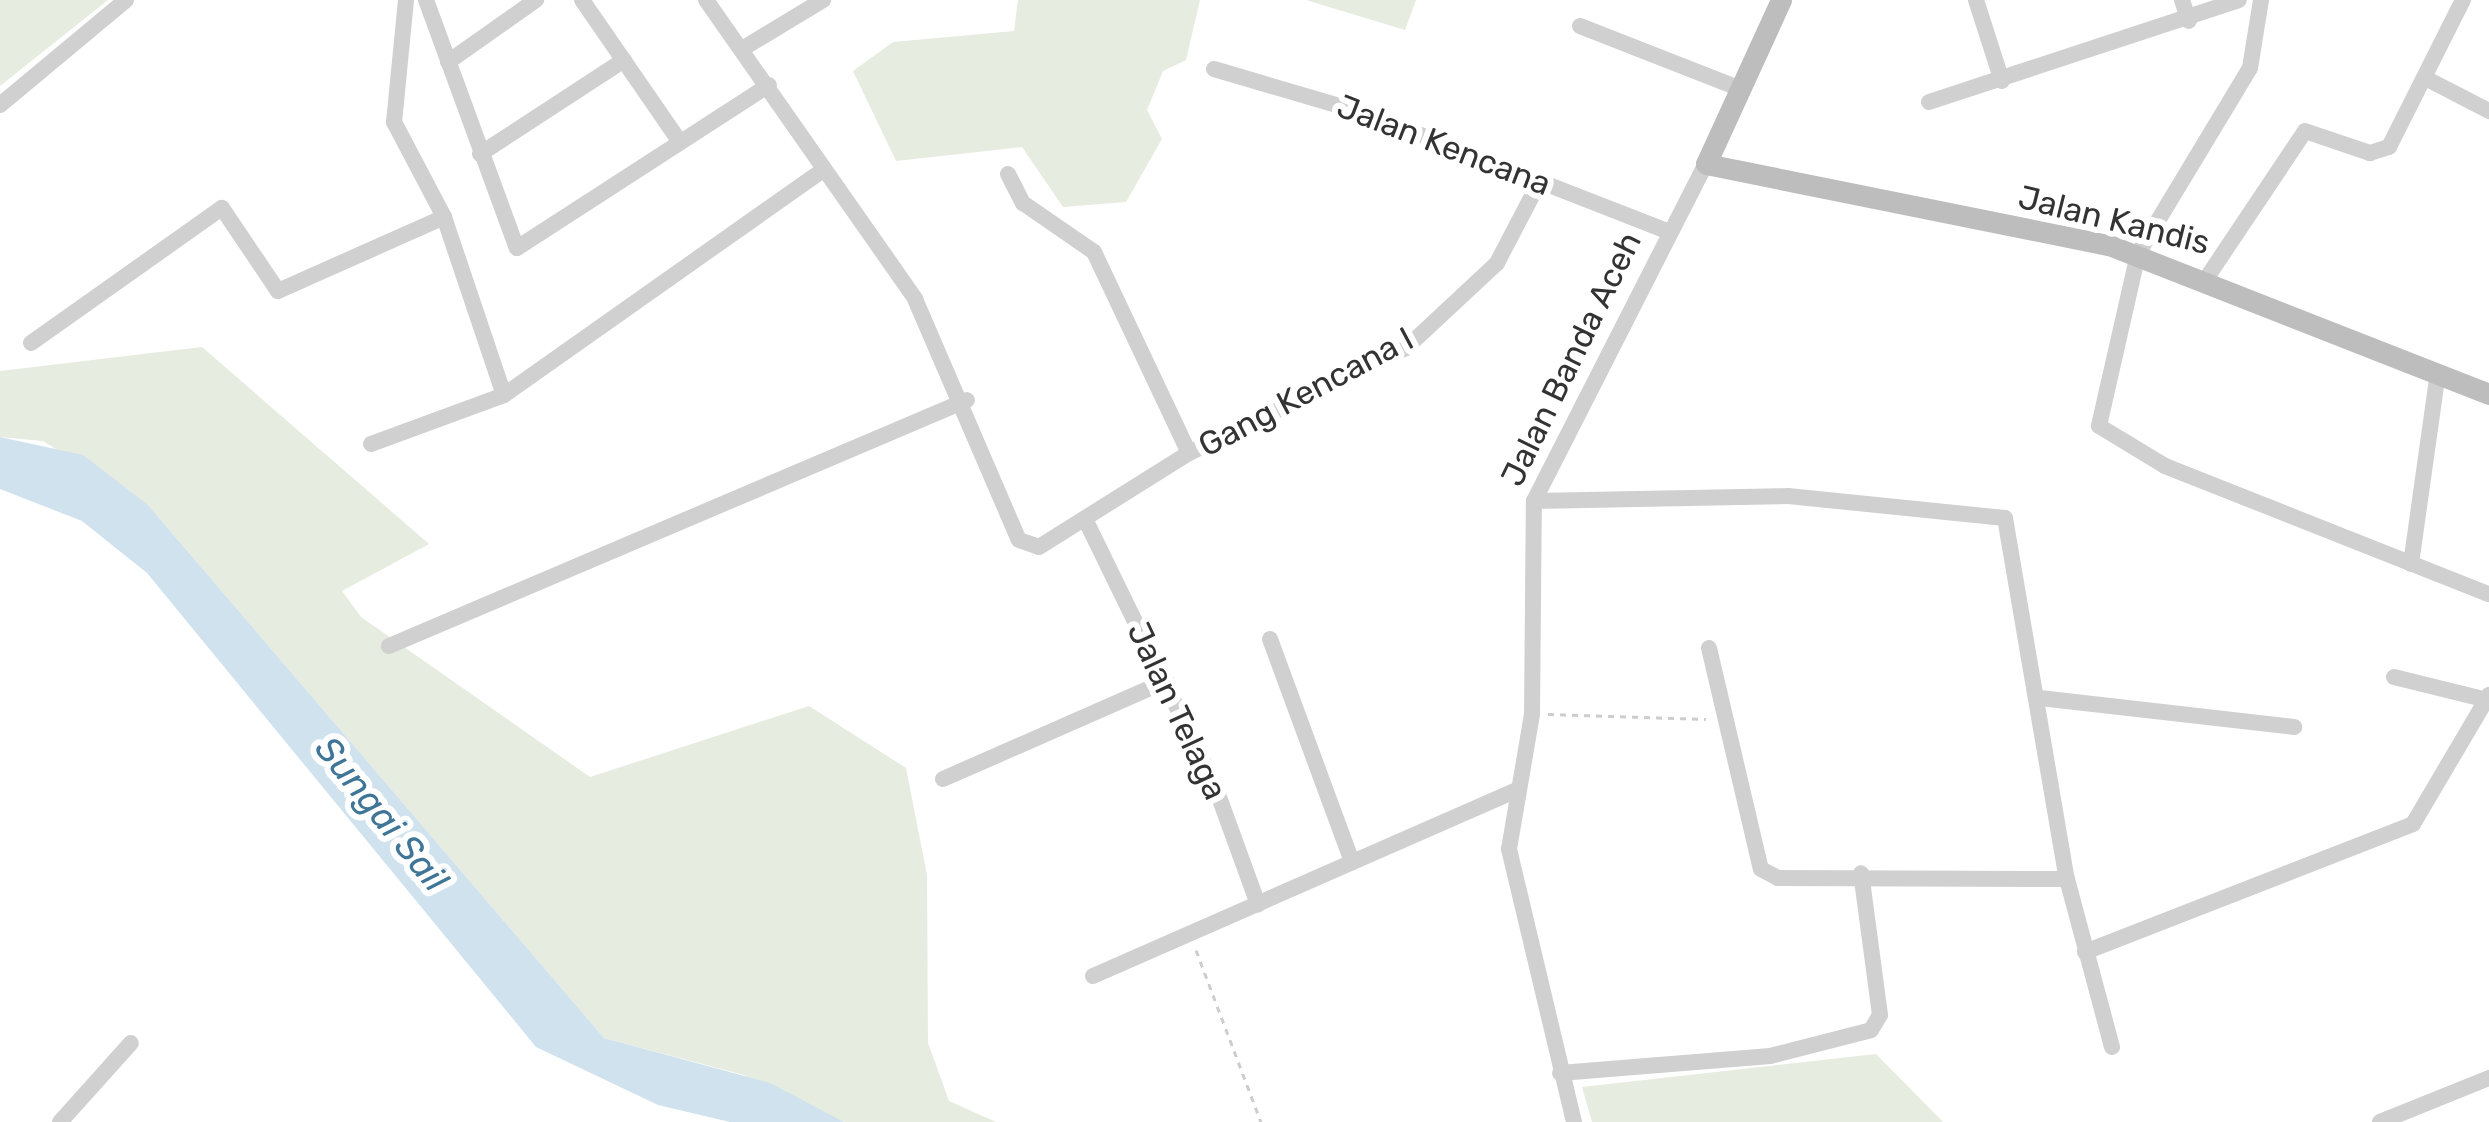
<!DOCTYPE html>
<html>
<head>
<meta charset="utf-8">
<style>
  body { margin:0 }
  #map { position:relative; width:2489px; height:1122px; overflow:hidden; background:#fff; font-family:Rubik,sans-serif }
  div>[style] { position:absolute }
  .green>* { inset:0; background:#e6ecdf }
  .water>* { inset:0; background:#cfe2ee }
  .path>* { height:3px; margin-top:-1.5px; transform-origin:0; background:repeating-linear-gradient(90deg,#cdcdcd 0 6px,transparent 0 12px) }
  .street>* { height:16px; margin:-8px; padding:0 8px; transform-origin:8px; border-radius:8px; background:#d0d0d0 }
  .secondary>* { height:21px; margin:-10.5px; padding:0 10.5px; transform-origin:10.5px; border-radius:10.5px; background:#bdbdbd }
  span { translate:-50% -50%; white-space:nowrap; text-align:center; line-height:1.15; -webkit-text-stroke:12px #fff; paint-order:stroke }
  .street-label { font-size:33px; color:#333 }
  .water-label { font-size:36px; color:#3f7597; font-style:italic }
</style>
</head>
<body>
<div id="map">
  <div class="green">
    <div style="clip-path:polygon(0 0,108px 0,0 86px)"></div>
    <div style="clip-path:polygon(1018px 0,1200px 0,1186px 60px,1163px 71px,1147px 110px,1162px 139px,1126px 202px,1063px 207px,1022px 147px,896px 161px,853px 71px,893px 42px,1014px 31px)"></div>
    <div style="clip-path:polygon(1306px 0,1416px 0,1405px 30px)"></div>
    <div style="clip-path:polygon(202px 347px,429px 544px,342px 591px,361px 617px,590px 777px,809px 706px,906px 768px,927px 875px,928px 1043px,949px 1101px,996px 1122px,844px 1122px,744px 1075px,604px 1038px,148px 505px,43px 441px,0 437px,0 371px)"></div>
    <div style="clip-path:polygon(1876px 1054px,1943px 1122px,1592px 1122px,1582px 1087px)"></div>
  </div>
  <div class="water">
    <div style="clip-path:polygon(0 437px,83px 455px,148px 505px,604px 1038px,770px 1083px,844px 1122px,730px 1122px,658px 1105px,536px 1047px,147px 573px,82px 521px,0 489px)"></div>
  </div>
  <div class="path">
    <div style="left:1548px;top:714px;width:158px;rotate:1.8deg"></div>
    <div style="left:1196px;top:950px;width:184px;rotate:69.3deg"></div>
  </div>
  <div class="street">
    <div style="left:406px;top:0;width:123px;rotate:95.6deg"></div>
    <div style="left:394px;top:122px;width:107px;rotate:62.2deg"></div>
    <div style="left:444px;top:217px;width:188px;rotate:71.4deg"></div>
    <div style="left:426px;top:0;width:264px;rotate:69.9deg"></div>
    <div style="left:517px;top:248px;width:300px;rotate:-32.9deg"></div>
    <div style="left:582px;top:0;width:169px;rotate:55.4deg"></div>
    <div style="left:706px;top:0;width:365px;rotate:55deg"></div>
    <div style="left:915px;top:299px;width:262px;rotate:66.7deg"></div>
    <div style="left:1019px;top:540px;width:21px;rotate:19deg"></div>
    <div style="left:1039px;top:547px;width:177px;rotate:-32.1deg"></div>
    <div style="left:1189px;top:453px;width:241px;rotate:-25.8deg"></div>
    <div style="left:1406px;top:348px;width:125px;rotate:-43deg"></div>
    <div style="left:1497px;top:263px;width:95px;rotate:-62.4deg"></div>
    <div style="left:1976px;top:0;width:85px;rotate:72.2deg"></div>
    <div style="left:2182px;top:0;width:22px;rotate:72deg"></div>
    <div style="left:2261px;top:0;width:69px;rotate:99.2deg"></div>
    <div style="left:2250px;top:68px;width:217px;rotate:121.1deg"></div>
    <div style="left:2138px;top:254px;width:176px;rotate:102.8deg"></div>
    <div style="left:2099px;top:426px;width:77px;rotate:31.2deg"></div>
    <div style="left:2165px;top:466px;width:348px;rotate:21.6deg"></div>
    <div style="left:1580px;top:26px;width:170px;rotate:21.4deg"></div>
    <div style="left:742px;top:49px;width:95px;rotate:-31.2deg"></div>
    <div style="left:448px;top:62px;width:108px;rotate:-35.2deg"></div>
    <div style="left:1214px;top:69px;width:159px;rotate:16.4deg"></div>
    <div style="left:1367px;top:114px;width:324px;rotate:21.3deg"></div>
    <div style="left:2429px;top:80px;width:68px;rotate:27.3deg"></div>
    <div style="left:1929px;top:102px;width:326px;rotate:-18.2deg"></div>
    <div style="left:0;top:105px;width:164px;rotate:-39.8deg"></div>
    <div style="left:480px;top:154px;width:172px;rotate:-33.1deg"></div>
    <div style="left:1008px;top:174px;width:33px;rotate:63deg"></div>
    <div style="left:1023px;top:203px;width:86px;rotate:34.6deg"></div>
    <div style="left:1094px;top:252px;width:222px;rotate:64.7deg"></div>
    <div style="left:2208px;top:276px;width:174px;rotate:-56.2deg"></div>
    <div style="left:2305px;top:131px;width:69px;rotate:18.7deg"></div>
    <div style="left:2370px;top:153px;width:20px;rotate:-18deg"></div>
    <div style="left:2389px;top:147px;width:165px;rotate:-63.3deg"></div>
    <div style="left:31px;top:343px;width:234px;rotate:-35.3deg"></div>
    <div style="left:222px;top:208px;width:100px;rotate:56deg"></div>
    <div style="left:278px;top:291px;width:182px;rotate:-24deg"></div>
    <div style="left:371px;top:444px;width:142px;rotate:-20.2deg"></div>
    <div style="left:504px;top:395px;width:390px;rotate:-35.2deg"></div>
    <div style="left:1534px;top:501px;width:254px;rotate:-1.1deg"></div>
    <div style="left:1788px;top:496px;width:218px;rotate:5.8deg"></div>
    <div style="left:2005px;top:518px;width:366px;rotate:80.3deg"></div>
    <div style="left:2067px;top:879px;width:174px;rotate:75deg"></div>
    <div style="left:1086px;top:521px;width:295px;rotate:64deg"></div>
    <div style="left:1215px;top:786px;width:126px;rotate:70deg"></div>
    <div style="left:2411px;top:564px;width:194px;rotate:-82deg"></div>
    <div style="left:1270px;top:639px;width:238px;rotate:69.8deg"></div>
    <div style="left:389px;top:646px;width:628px;rotate:-23.05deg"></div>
    <div style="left:1709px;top:648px;width:227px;rotate:76.8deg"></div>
    <div style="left:1761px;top:869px;width:19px;rotate:28deg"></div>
    <div style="left:1778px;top:878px;width:289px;rotate:0.2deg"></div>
    <div style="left:2394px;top:677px;width:92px;rotate:13.9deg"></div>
    <div style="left:2040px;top:698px;width:256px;rotate:6.5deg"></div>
    <div style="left:943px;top:779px;width:244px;rotate:-23.7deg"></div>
    <div style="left:2085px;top:952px;width:352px;rotate:-21.3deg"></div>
    <div style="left:2413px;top:824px;width:150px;rotate:-59.5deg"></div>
    <div style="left:1093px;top:976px;width:462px;rotate:-23.7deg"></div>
    <div style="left:1560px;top:1073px;width:211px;rotate:-4.6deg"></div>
    <div style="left:1770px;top:1056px;width:104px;rotate:-14.4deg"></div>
    <div style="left:1871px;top:1030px;width:17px;rotate:-59deg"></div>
    <div style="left:1880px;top:1015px;width:143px;rotate:-97.6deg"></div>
    <div style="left:60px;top:1122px;width:106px;rotate:-48.1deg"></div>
    <div style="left:1574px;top:1122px;width:281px;rotate:-103.4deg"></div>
    <div style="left:1509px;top:849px;width:137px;rotate:-80.3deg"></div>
    <div style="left:1532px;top:714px;width:213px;rotate:-89.5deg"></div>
    <div style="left:1534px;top:501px;width:378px;rotate:-63deg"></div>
    <div style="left:2380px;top:1122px;width:118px;rotate:-22deg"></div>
  </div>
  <div class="secondary">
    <div style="left:1781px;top:0;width:180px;rotate:114.6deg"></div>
    <div style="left:1706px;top:164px;width:411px;rotate:11.4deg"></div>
    <div style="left:2109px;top:245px;width:408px;rotate:21.4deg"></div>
  </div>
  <div class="street-label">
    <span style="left:1444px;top:145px;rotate:21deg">Jalan Kencana</span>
    <span style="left:2114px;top:220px;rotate:14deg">Jalan Kandis</span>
    <span style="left:1571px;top:359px;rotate:-64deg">Jalan Banda Aceh</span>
    <span style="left:1306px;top:392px;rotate:-28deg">Gang Kencana I</span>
    <span style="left:1177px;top:711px;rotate:65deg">Jalan Telaga</span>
  </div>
  <div class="water-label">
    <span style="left:382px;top:814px;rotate:51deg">Sungai Sail</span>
  </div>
</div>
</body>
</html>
